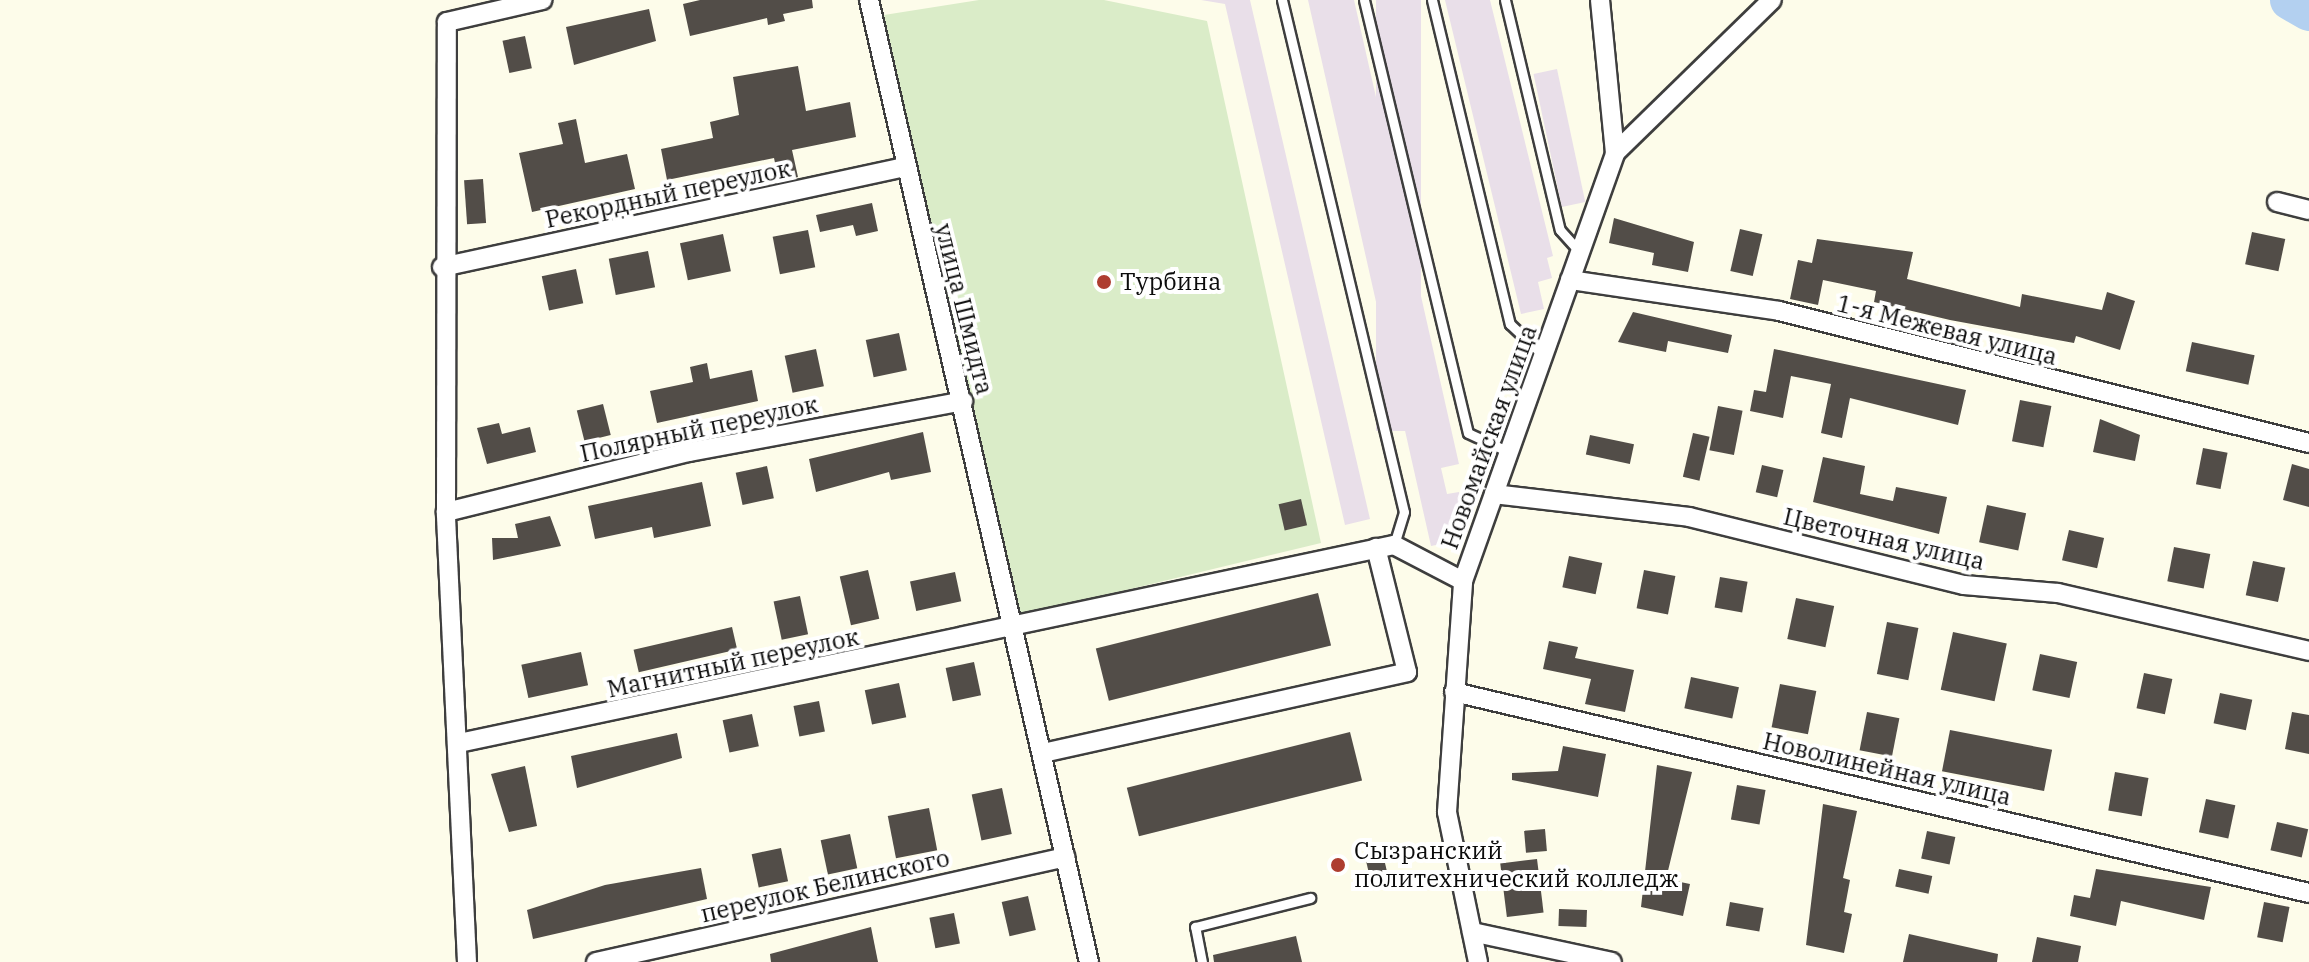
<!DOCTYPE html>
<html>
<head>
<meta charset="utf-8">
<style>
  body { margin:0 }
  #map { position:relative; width:2309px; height:962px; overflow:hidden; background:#fdfcea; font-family:"IBM Plex Serif",serif }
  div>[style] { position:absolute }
  .industrial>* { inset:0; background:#e9dfe9; transform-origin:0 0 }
  .pitch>* { inset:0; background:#daecc8 }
  .river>* { height:40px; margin:-20px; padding:0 20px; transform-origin:20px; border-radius:20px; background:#b3d0f0 }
  .building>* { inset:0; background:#524d48; transform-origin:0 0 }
  .roads { filter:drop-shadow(2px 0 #3e3e3e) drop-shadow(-2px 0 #3e3e3e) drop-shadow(0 2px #3e3e3e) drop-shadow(0 -2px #3e3e3e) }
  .lane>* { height:9px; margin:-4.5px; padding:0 4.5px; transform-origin:4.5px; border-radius:4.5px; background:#fff }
  .street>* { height:18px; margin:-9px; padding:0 9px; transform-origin:9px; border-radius:9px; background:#fff }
  .dots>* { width:22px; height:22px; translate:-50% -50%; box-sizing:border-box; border:4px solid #fff; border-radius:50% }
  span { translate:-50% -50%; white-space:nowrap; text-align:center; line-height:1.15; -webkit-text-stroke:8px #fff; paint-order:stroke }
  .street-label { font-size:24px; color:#0b0b0b }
  .poi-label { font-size:24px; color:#0b0b0b }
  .left { translate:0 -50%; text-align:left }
</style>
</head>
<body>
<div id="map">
  <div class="industrial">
    <div style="clip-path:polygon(1201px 0,1250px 0,1370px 519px,1345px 525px,1225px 4px)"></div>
    <div style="clip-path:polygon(1308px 0,1354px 0,1459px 464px,1441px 468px,1447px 494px,1459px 492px,1468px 532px,1456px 541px,1431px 546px)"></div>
    <div style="left:1376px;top:0;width:45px;height:431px"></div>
    <div style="clip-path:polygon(1445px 0,1490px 0,1553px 256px,1547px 258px,1552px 278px,1538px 282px,1544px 309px,1521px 314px)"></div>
    <div style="left:1557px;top:69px;width:136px;height:24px;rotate:78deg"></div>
  </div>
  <div class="pitch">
    <div style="clip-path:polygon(979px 0,1104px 0,1207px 21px,1321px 543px,1019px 616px,884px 15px)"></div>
  </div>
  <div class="river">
    <div style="left:2290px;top:0;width:22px;rotate:30deg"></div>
  </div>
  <div class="building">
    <div style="clip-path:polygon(700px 0,812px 0,813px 8px,783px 14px,785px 21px,768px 25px,767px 18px,690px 36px,683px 4px)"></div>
    <div style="clip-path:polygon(649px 9px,656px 41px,574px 65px,566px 27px)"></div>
    <div style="left:525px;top:36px;width:33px;height:23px;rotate:78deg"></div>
    <div style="clip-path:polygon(798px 66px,806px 111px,850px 102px,856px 137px,792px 150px,798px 177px,779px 182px,774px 158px,667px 180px,661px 149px,713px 138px,710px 122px,739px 115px,733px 77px)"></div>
    <div style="clip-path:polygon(576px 119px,585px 163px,627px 154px,635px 189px,532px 212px,519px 153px,563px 144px,558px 123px)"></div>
    <div style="left:483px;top:179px;width:44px;height:19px;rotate:86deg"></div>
    <div style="clip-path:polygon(872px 203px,878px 231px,856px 236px,853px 225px,820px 232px,816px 215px)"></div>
    <div style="clip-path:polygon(1614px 218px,1694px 242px,1688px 272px,1652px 265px,1654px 253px,1609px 243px)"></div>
    <div style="left:1740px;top:229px;width:23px;height:43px;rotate:13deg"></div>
    <div style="left:808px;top:230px;width:38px;height:36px;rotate:79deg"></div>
    <div style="left:2252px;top:232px;width:34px;height:33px;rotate:12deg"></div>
    <div style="left:723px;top:234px;width:38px;height:44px;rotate:78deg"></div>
    <div style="clip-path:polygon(1817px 239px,1913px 252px,1907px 279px,2020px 307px,2022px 294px,2102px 310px,2107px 292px,2135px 301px,2120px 350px,2076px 336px,2074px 343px,1950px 320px,1874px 302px,1876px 291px,1823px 280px,1818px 305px,1790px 299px,1798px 260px,1812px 263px)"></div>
    <div style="left:648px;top:251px;width:37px;height:40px;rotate:79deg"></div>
    <div style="left:576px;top:269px;width:35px;height:35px;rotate:78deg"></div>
    <div style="clip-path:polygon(1633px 312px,1732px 335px,1728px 353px,1668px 341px,1666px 352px,1618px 342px)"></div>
    <div style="left:899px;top:333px;width:38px;height:34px;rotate:78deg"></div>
    <div style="left:2192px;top:342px;width:64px;height:30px;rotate:12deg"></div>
    <div style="left:816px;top:349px;width:38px;height:32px;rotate:78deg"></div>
    <div style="clip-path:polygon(1774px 349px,1966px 390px,1958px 425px,1850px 398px,1842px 438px,1821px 433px,1831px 384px,1791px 376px,1783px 418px,1750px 411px,1754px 390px,1766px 392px)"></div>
    <div style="clip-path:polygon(707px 363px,710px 379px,752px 370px,758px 401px,657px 423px,650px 391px,693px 382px,690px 367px)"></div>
    <div style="left:2020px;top:400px;width:32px;height:42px;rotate:11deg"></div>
    <div style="left:603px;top:404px;width:32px;height:27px;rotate:76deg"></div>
    <div style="left:1718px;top:406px;width:25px;height:45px;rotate:11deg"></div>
    <div style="clip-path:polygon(2100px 419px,2140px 435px,2135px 461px,2093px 452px)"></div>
    <div style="clip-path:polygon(499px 423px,502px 434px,530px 427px,536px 452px,487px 464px,477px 428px)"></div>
    <div style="clip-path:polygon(923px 432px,931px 472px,891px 480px,889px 472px,816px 492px,809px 459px)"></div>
    <div style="left:1693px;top:433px;width:17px;height:45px;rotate:13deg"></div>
    <div style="left:1590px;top:435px;width:45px;height:20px;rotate:12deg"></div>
    <div style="left:2203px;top:448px;width:25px;height:37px;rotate:11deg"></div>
    <div style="clip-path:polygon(1823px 457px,1865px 466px,1860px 494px,1893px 501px,1896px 487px,1947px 497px,1939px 534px,1813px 502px)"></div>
    <div style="clip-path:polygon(2292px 464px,2309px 469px,2309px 507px,2283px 500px)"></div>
    <div style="left:1762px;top:465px;width:22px;height:28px;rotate:13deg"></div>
    <div style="left:767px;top:466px;width:33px;height:32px;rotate:78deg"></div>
    <div style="clip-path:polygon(702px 482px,711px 526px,654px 538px,652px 527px,595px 539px,588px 506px)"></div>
    <div style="left:1301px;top:499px;width:27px;height:23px;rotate:77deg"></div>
    <div style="left:1987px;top:505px;width:40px;height:38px;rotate:12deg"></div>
    <div style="clip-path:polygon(550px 516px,561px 546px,493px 560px,492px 538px,518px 538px,515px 524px)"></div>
    <div style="left:2069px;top:530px;width:36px;height:31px;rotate:13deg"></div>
    <div style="left:2174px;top:547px;width:37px;height:35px;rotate:11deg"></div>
    <div style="left:1569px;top:556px;width:34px;height:32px;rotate:12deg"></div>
    <div style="left:2253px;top:561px;width:33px;height:35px;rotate:12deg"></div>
    <div style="left:868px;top:570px;width:50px;height:29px;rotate:77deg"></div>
    <div style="left:1644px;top:570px;width:32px;height:39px;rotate:11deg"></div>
    <div style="left:955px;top:572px;width:30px;height:46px;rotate:78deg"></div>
    <div style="left:1720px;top:577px;width:28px;height:31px;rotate:10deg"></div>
    <div style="left:1318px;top:593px;width:54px;height:229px;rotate:76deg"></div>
    <div style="left:800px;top:596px;width:39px;height:27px;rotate:78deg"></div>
    <div style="left:1796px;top:598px;width:39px;height:42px;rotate:12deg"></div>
    <div style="left:1887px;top:622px;width:32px;height:53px;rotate:11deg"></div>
    <div style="left:732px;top:627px;width:23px;height:101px;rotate:77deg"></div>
    <div style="left:1953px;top:632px;width:55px;height:59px;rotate:12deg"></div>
    <div style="clip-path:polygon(1549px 641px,1578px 647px,1575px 658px,1634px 670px,1625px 712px,1585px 704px,1591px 679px,1543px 669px)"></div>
    <div style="left:581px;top:652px;width:34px;height:61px;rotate:78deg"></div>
    <div style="left:2040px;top:654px;width:38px;height:37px;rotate:12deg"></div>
    <div style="left:974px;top:662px;width:34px;height:29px;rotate:78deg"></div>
    <div style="left:2144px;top:673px;width:29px;height:36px;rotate:12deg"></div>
    <div style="left:1691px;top:677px;width:49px;height:32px;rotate:12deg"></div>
    <div style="left:899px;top:683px;width:35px;height:35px;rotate:78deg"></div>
    <div style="left:1780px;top:684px;width:37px;height:44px;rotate:11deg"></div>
    <div style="left:2220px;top:693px;width:33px;height:31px;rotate:12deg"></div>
    <div style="left:819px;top:701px;width:31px;height:26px;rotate:79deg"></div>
    <div style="left:1867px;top:712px;width:33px;height:39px;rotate:11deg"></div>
    <div style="clip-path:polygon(2292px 712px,2309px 715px,2309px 754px,2285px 749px)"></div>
    <div style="left:752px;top:714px;width:33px;height:30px;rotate:78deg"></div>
    <div style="left:1950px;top:730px;width:104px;height:42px;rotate:11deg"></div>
    <div style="left:1350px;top:732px;width:50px;height:230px;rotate:76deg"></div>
    <div style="clip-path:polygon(677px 733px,682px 758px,577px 788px,571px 756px)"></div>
    <div style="clip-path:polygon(1563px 746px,1606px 754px,1598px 797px,1512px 780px,1512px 773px,1558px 771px)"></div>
    <div style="clip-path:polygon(1657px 765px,1692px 772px,1666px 879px,1690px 884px,1683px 916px,1641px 907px)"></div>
    <div style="clip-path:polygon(525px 766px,537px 826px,509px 832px,491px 774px)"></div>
    <div style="left:2115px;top:772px;width:34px;height:39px;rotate:10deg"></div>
    <div style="left:1737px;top:785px;width:29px;height:35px;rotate:10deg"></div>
    <div style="left:1002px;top:788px;width:47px;height:31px;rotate:78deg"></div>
    <div style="left:2206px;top:799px;width:30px;height:34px;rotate:12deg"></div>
    <div style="clip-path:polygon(1823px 804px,1857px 811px,1843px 878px,1850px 880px,1844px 912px,1852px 914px,1844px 953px,1806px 945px)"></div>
    <div style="left:929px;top:808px;width:43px;height:42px;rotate:79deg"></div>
    <div style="left:2277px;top:822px;width:32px;height:29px;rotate:13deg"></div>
    <div style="left:1545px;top:829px;width:22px;height:21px;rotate:85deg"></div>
    <div style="left:1927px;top:831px;width:29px;height:28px;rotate:12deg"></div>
    <div style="left:850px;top:834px;width:35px;height:30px;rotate:78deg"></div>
    <div style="left:781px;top:848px;width:34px;height:30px;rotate:78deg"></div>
    <div style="left:1382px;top:850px;width:23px;height:18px;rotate:77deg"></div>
    <div style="left:1537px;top:859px;width:54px;height:37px;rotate:83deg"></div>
    <div style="clip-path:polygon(701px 868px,707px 899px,533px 939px,527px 910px,605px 885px)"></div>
    <div style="left:1899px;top:869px;width:34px;height:18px;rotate:12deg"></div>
    <div style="clip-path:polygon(2096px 869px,2211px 887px,2204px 920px,2121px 901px,2116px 926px,2070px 916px,2074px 895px,2090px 898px)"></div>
    <div style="left:1028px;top:896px;width:35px;height:27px;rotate:77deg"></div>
    <div style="left:1730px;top:902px;width:34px;height:24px;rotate:10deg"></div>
    <div style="left:2264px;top:902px;width:26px;height:36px;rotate:11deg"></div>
    <div style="left:1559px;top:909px;width:28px;height:17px;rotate:2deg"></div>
    <div style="left:954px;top:913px;width:31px;height:25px;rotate:79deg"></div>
    <div style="clip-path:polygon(871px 927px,878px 962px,771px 962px,770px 954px)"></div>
    <div style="clip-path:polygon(1909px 934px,1998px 954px,1997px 962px,1903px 962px)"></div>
    <div style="clip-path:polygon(1296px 936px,1302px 962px,1214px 962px,1213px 955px)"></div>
    <div style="clip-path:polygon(2037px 937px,2081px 946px,2078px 962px,2032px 962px)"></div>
  </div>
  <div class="roads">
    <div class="lane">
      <div style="left:1282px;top:0;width:526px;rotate:76.6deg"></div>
      <div style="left:1404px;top:512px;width:34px;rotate:107deg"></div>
      <div style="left:1364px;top:0;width:445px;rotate:76.5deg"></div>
      <div style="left:1468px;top:433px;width:45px;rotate:24.9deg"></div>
      <div style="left:1432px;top:0;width:333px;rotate:76.5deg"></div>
      <div style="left:1510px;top:324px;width:47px;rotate:43.3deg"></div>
      <div style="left:1505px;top:0;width:236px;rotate:76.6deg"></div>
      <div style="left:1560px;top:230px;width:30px;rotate:48deg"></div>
      <div style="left:1202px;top:962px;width:36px;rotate:-101deg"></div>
      <div style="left:1195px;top:927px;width:119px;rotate:-14.2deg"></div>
    </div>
    <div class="street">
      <div style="left:869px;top:0;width:987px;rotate:77.12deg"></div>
      <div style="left:1600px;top:0;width:154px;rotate:84.4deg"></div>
      <div style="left:2277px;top:202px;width:33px;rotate:14deg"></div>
      <div style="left:442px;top:267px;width:472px;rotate:-12.2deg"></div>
      <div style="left:1570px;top:280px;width:211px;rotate:8.4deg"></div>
      <div style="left:1779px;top:311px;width:546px;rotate:13.99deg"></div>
      <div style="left:1494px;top:494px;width:196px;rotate:6.7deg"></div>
      <div style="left:1689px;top:517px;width:283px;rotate:13.9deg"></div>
      <div style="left:1964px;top:585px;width:94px;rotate:4.9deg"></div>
      <div style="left:2058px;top:593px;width:258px;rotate:13deg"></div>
      <div style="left:446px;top:512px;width:250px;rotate:-13.9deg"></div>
      <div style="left:689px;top:452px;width:279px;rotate:-10.5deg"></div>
      <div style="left:1454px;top:692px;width:878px;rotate:13.23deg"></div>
      <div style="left:459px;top:743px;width:956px;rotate:-11.96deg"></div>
      <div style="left:1394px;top:545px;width:78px;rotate:27.6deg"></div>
      <div style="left:1043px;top:753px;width:373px;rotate:-12.5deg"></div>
      <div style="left:1407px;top:672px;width:128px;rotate:-104deg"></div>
      <div style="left:1472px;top:932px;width:143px;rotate:12.1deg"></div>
      <div style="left:467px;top:962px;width:450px;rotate:-92.7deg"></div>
      <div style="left:446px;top:512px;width:490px;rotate:-89.9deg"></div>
      <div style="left:447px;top:22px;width:98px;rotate:-13deg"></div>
      <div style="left:596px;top:962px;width:481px;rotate:-12.6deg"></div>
      <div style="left:1478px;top:962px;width:153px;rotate:-101.7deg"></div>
      <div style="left:1447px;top:812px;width:232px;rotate:-86deg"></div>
      <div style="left:1463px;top:581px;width:454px;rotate:-70.4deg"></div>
      <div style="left:1615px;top:153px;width:219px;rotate:-44.3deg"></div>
    </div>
  </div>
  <div class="dots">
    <div style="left:1104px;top:282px;background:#ae3d30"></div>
    <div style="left:1338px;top:865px;background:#ae3d30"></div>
  </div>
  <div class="street-label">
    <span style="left:668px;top:194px;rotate:-12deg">Рекордный переулок</span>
    <span style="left:964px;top:309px;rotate:76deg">улица Шмидта</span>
    <span style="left:1947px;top:330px;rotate:14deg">1-я Межевая улица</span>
    <span style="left:699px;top:429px;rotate:-12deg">Полярный переулок</span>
    <span style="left:1489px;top:437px;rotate:-70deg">Новомайская улица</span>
    <span style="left:1884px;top:539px;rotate:13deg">Цветочная улица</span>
    <span style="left:733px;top:663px;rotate:-12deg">Магнитный переулок</span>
    <span style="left:1887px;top:769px;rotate:13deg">Новолинейная улица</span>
    <span style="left:825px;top:886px;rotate:-13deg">переулок Белинского</span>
  </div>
  <div class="poi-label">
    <span class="left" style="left:1120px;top:282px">Турбина</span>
    <span class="left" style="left:1354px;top:865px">Сызранский<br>политехнический колледж</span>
  </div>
</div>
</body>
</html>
